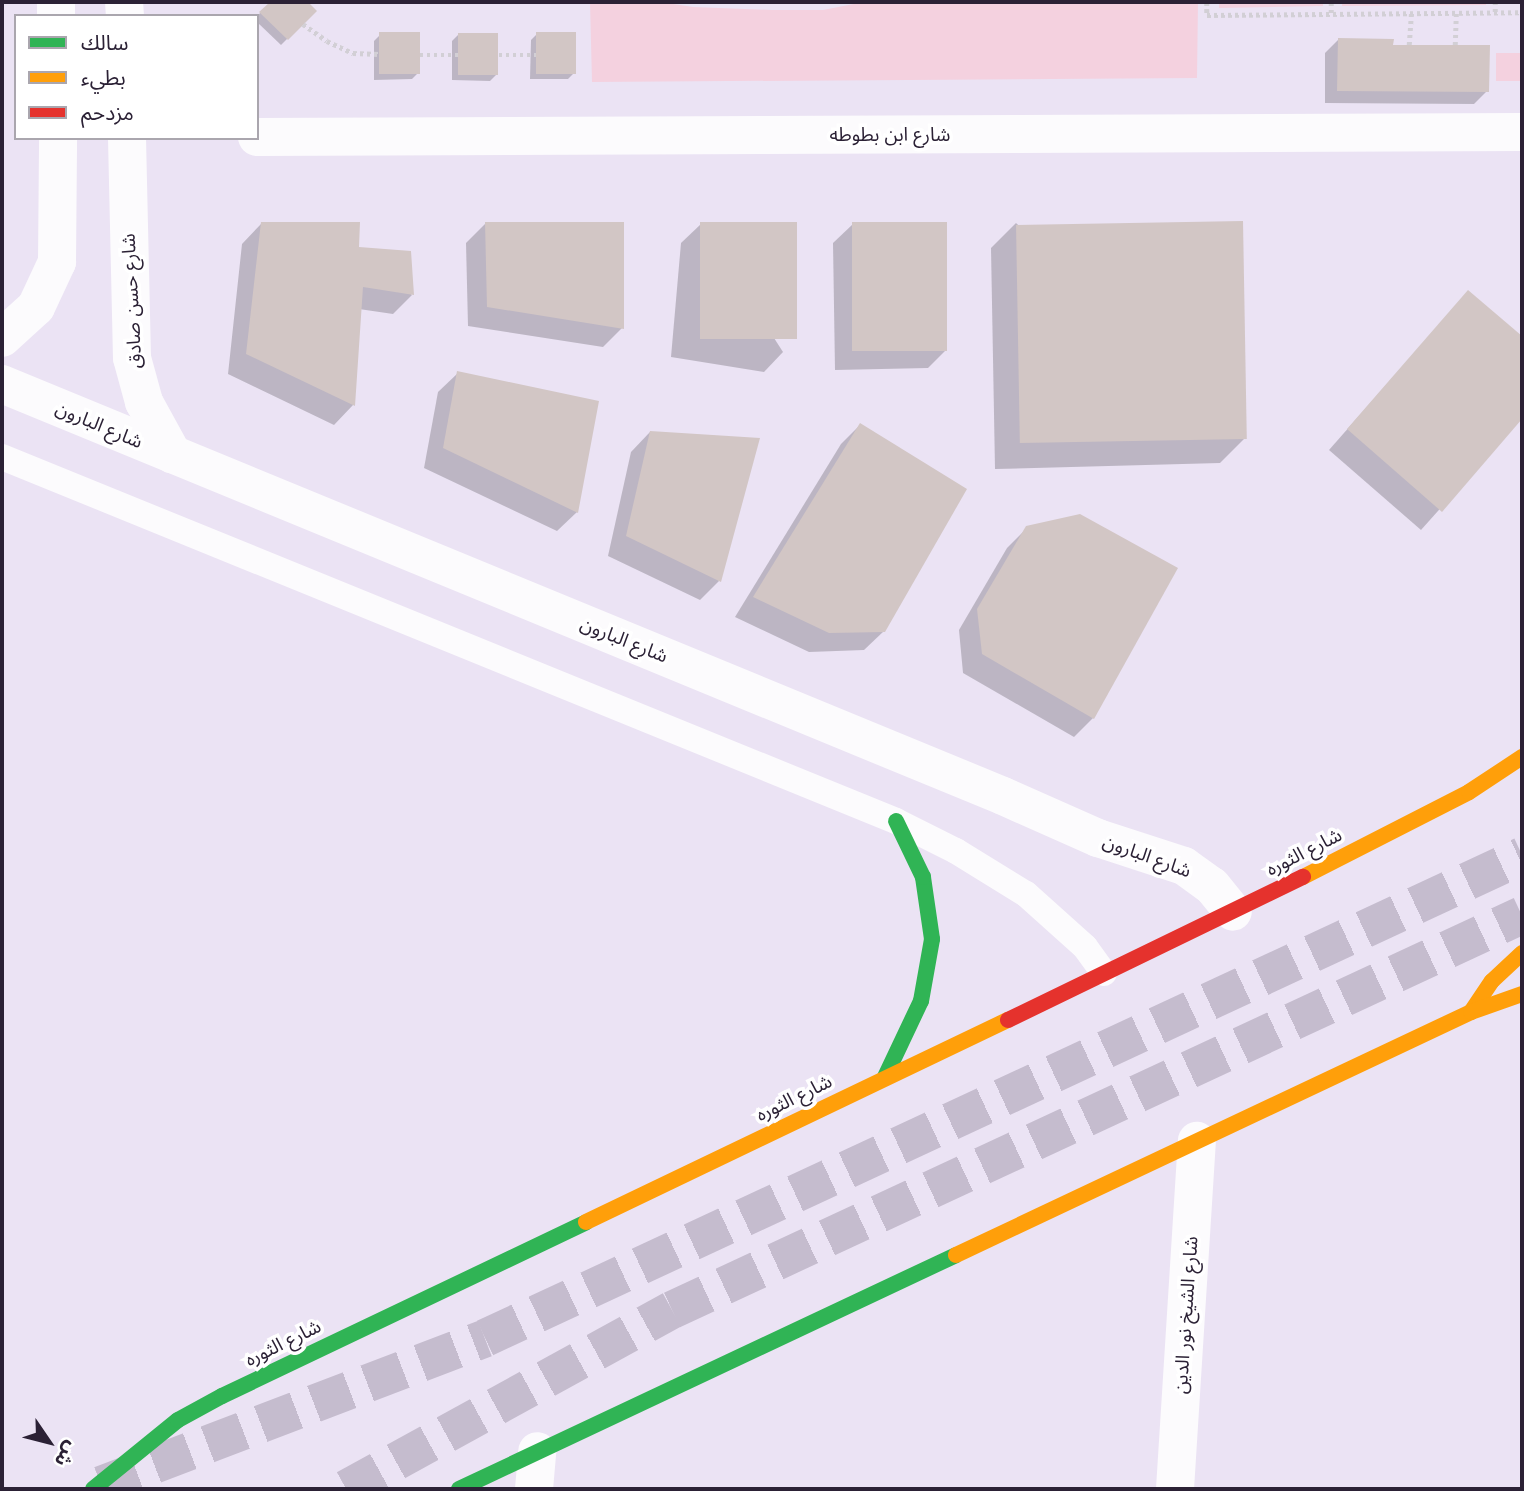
<!DOCTYPE html>
<html>
<head>
<meta charset="utf-8">
<style>
  body { margin:0 }
  #map { position:relative; width:1524px; height:1491px; overflow:hidden; background:#ebe3f4; font-family:Arial,"Noto Sans Arabic",sans-serif }
  div>[style] { position:absolute }
  .green>* { inset:0; background:#f4d1df; transform-origin:0 0 }
  .shadow>* { inset:0; background:#0003 }
  .building>* { inset:0; background:#d2c6c5; transform-origin:0 0 }
  .secondary-tunnel>* { height:38px; margin-top:-19px; transform-origin:0; background:repeating-linear-gradient(90deg,#c5bcce 0 38px,transparent 0 57px) }
  .path>* { height:4.5px; margin-top:-2.25px; transform-origin:0; background:repeating-linear-gradient(90deg,#d2cfd5 0 3.5px,transparent 0 7px) }
  .lane>* { height:26px; margin:-13px; padding:0 13px; transform-origin:13px; border-radius:13px; background:#fcfbfd }
  .street>* { height:38px; margin:-19px; padding:0 19px; transform-origin:19px; border-radius:19px; background:#fcfbfd }
  .fast>* { height:16px; margin:-8px; padding:0 8px; transform-origin:8px; border-radius:8px; background:#30b455 }
  .slow>* { height:16px; margin:-8px; padding:0 8px; transform-origin:8px; border-radius:8px; background:#ff9f0a }
  .jam>* { height:16px; margin:-8px; padding:0 8px; transform-origin:8px; border-radius:8px; background:#e5322d }
  span { translate:-50% -50%; white-space:nowrap; text-align:center; line-height:1.15; -webkit-text-stroke:7px #fff; paint-order:stroke }
  .street-label { font-size:19px; color:#2b2135 }
  .frame { position:absolute; inset:0; border:4px solid #2b2135; pointer-events:none }
  .legend { position:absolute; left:14px; top:14px; width:245px; height:126px; box-sizing:border-box; background:#fff; border:2px solid #aaa6ae; margin:0; padding:9px 12px; list-style:none; font-size:21px; color:#2b2135 }
  .legend li { display:flex; align-items:center; gap:14px; height:35px }
  .legend b { width:35px; border:2px solid #aaa6ae }
  .north { position:absolute; left:14px; top:1407px; width:70px; height:70px; -webkit-text-stroke:5px #fff; paint-order:stroke; rotate:125deg; font-size:19px; font-weight:700; line-height:28px; text-align:center; color:#2b2135 }
  .north::after { content:''; display:block; margin:auto; width:24px; height:32px; background:#2b2135; clip-path:polygon(50% 0,100% 100%,50% 72%,0 100%) }
</style>
</head>
<body>
<div id="map">
  <div class="green">
    <div style="clip-path:polygon(590px 2px,660px 2px,693px 7px,772px 10px,823px 10px,864px 2px,1198px 2px,1197px 78px,592px 82px)"></div>
    <div style="clip-path:polygon(1219px 2px,1323px 2px,1323px 6px,1219px 8px)"></div>
    <div style="clip-path:polygon(1342px 2px,1486px 2px,1486px 5px,1342px 6px)"></div>
    <div style="left:1496px;top:53px;width:26px;height:28px"></div>
  </div>
  <div class="shadow">
    <div style="clip-path:polygon(272px 2px,306px 2px,315px 11px,281px 45px,257px 22px,257px 16px)"></div>
    <div style="clip-path:polygon(537px 34px,574px 73px,568px 79px,530px 79px,531px 40px)"></div>
    <div style="clip-path:polygon(380px 35px,418px 73px,412px 79px,374px 80px,374px 41px)"></div>
    <div style="clip-path:polygon(458px 35px,497px 74px,490px 81px,452px 80px,452px 41px)"></div>
    <div style="clip-path:polygon(1338px 40px,1391px 46px,1487px 91px,1474px 104px,1325px 103px,1325px 53px)"></div>
    <div style="clip-path:polygon(486px 223px,622px 328px,603px 347px,468px 326px,466px 243px)"></div>
    <div style="clip-path:polygon(1016px 223px,1245px 438px,1220px 463px,995px 469px,991px 248px)"></div>
    <div style="clip-path:polygon(261px 224px,358px 249px,412px 295px,393px 314px,359px 309px,353px 405px,334px 425px,228px 374px,242px 244px)"></div>
    <div style="clip-path:polygon(701px 224px,783px 352px,764px 372px,671px 357px,681px 243px)"></div>
    <div style="clip-path:polygon(853px 224px,947px 349px,928px 368px,835px 370px,833px 243px)"></div>
    <div style="clip-path:polygon(1468px 292px,1522px 339px,1522px 417px,1421px 530px,1329px 450px)"></div>
    <div style="clip-path:polygon(458px 373px,577px 512px,557px 531px,424px 468px,438px 392px)"></div>
    <div style="clip-path:polygon(860px 425px,884px 631px,864px 650px,809px 652px,735px 617px,841px 444px)"></div>
    <div style="clip-path:polygon(650px 432px,719px 581px,700px 600px,608px 556px,631px 452px)"></div>
    <div style="clip-path:polygon(1027px 528px,1093px 718px,1074px 737px,963px 673px,959px 630px,1007px 548px)"></div>
  </div>
  <div class="building">
    <div style="clip-path:polygon(270px 2px,308px 2px,317px 11px,288px 40px,259px 12px)"></div>
    <div style="left:420px;top:32px;width:42px;height:41px;rotate:90deg"></div>
    <div style="left:536px;top:32px;width:40px;height:42px"></div>
    <div style="left:458px;top:33px;width:40px;height:42px"></div>
    <div style="clip-path:polygon(1338px 38px,1394px 39px,1393px 45px,1490px 45px,1489px 92px,1337px 91px)"></div>
    <div style="left:1243px;top:221px;width:218px;height:227px;rotate:89deg"></div>
    <div style="clip-path:polygon(261px 222px,360px 222px,359px 247px,411px 251px,414px 295px,363px 287px,355px 406px,246px 354px)"></div>
    <div style="clip-path:polygon(485px 222px,624px 222px,624px 329px,487px 307px)"></div>
    <div style="left:700px;top:222px;width:97px;height:117px"></div>
    <div style="left:852px;top:222px;width:95px;height:129px"></div>
    <div style="clip-path:polygon(1468px 290px,1522px 336px,1522px 419px,1442px 512px,1347px 429px)"></div>
    <div style="clip-path:polygon(457px 371px,599px 401px,578px 513px,443px 448px)"></div>
    <div style="clip-path:polygon(860px 423px,967px 489px,885px 632px,829px 633px,753px 597px)"></div>
    <div style="clip-path:polygon(650px 431px,760px 438px,721px 582px,626px 536px)"></div>
    <div style="clip-path:polygon(1080px 514px,1178px 568px,1094px 719px,982px 654px,977px 609px,1026px 526px)"></div>
  </div>
  <div class="secondary-tunnel">
    <div style="left:101px;top:1485px;width:411px;rotate:-20.9deg"></div>
    <div style="left:485px;top:1338px;width:1144px;rotate:-24.93deg"></div>
    <div style="left:346px;top:1489px;width:372px;rotate:-28.8deg"></div>
    <div style="left:672px;top:1310px;width:937px;rotate:-24.92deg"></div>
  </div>
  <div class="path">
    <div style="left:1207px;top:2px;width:13px;rotate:90deg"></div>
    <div style="left:1207px;top:15px;width:315px;rotate:-0.5deg"></div>
    <div style="left:1495px;top:12px;width:10px;rotate:-90deg"></div>
    <div style="left:1331px;top:13px;width:11px;rotate:-90deg"></div>
    <div style="left:303px;top:24px;width:29px;rotate:35deg"></div>
    <div style="left:327px;top:41px;width:29px;rotate:25deg"></div>
    <div style="left:353px;top:53px;width:26px;rotate:2deg"></div>
    <div style="left:1409px;top:45px;width:32px;rotate:-86deg"></div>
    <div style="left:1455px;top:45px;width:32px;rotate:-88deg"></div>
    <div style="left:420px;top:55px;width:38px"></div>
    <div style="left:499px;top:55px;width:37px"></div>
  </div>
  <div class="lane">
    <div style="left:2px;top:457px;width:965px;rotate:22.15deg"></div>
    <div style="left:896px;top:821px;width:67px;rotate:26.6deg"></div>
    <div style="left:956px;top:851px;width:82px;rotate:31.6deg"></div>
    <div style="left:1026px;top:894px;width:79px;rotate:41.9deg"></div>
    <div style="left:1085px;top:947px;width:32px;rotate:54deg"></div>
  </div>
  <div class="street">
    <div style="left:56px;top:2px;width:14px;rotate:90deg"></div>
    <div style="left:124px;top:2px;width:14px;rotate:86deg"></div>
    <div style="left:257px;top:137px;width:1265px;rotate:-0.23deg"></div>
    <div style="left:127px;top:138px;width:220px;rotate:88.7deg"></div>
    <div style="left:132px;top:358px;width:46px;rotate:74.7deg"></div>
    <div style="left:144px;top:402px;width:60px;rotate:61.3deg"></div>
    <div style="left:2px;top:338px;width:46px;rotate:-42.4deg"></div>
    <div style="left:36px;top:307px;width:50px;rotate:-65deg"></div>
    <div style="left:57px;top:262px;width:124px;rotate:-89.5deg"></div>
    <div style="left:2px;top:384px;width:1082px;rotate:22.37deg"></div>
    <div style="left:1003px;top:796px;width:104px;rotate:23.9deg"></div>
    <div style="left:1098px;top:838px;width:90px;rotate:18deg"></div>
    <div style="left:1184px;top:866px;width:34px;rotate:36deg"></div>
    <div style="left:1212px;top:886px;width:33px;rotate:51deg"></div>
    <div style="left:534px;top:1489px;width:38px;rotate:-85deg"></div>
    <div style="left:1175px;top:1489px;width:349px;rotate:-86.4deg"></div>
  </div>
  <div class="fast">
    <div style="left:885px;top:1077px;width:84px;rotate:-64.7deg"></div>
    <div style="left:921px;top:1001px;width:63px;rotate:-79.9deg"></div>
    <div style="left:932px;top:939px;width:63px;rotate:-98.3deg"></div>
    <div style="left:923px;top:877px;width:62px;rotate:-115.7deg"></div>
    <div style="left:93px;top:1489px;width:109px;rotate:-39.1deg"></div>
    <div style="left:178px;top:1420px;width:50px;rotate:-28.6deg"></div>
    <div style="left:222px;top:1396px;width:403px;rotate:-25.5deg"></div>
    <div style="left:459px;top:1489px;width:549px;rotate:-25.21deg"></div>
  </div>
  <div class="slow">
    <div style="left:1303px;top:877px;width:186px;rotate:-27.1deg"></div>
    <div style="left:1469px;top:792px;width:64px;rotate:-33.4deg"></div>
    <div style="left:1471px;top:1012px;width:37px;rotate:-56deg"></div>
    <div style="left:1492px;top:981px;width:41px;rotate:-43deg"></div>
    <div style="left:586px;top:1222px;width:468px;rotate:-25.6deg"></div>
    <div style="left:956px;top:1255px;width:569px;rotate:-25.26deg"></div>
    <div style="left:1471px;top:1012px;width:54px;rotate:-19.4deg"></div>
  </div>
  <div class="jam">
    <div style="left:1008px;top:1020px;width:328px;rotate:-25.9deg"></div>
  </div>
  <div class="street-label">
    <span style="left:890px;top:135px">شارع ابن بطوطه</span>
    <span style="left:132px;top:301px;rotate:-93deg">شارع حسن صادق</span>
    <span style="left:99px;top:425px;rotate:23deg">شارع البارون</span>
    <span style="left:624px;top:640px;rotate:22deg">شارع البارون</span>
    <span style="left:1304px;top:852px;rotate:-27deg">شارع الثوره</span>
    <span style="left:1147px;top:856px;rotate:20deg">شارع البارون</span>
    <span style="left:794px;top:1098px;rotate:-26deg">شارع الثوره</span>
    <span style="left:1186px;top:1315px;rotate:-86deg">شارع الشيخ نور الدين</span>
    <span style="left:283px;top:1343px;rotate:-26deg">شارع الثوره</span>
  </div>
  <div class="frame"></div>
  <ul class="legend">
  <li><b style="height:9px;background:#30b455"></b>سالك</li>
  <li><b style="height:9px;background:#ff9f0a"></b>بطيء</li>
  <li><b style="height:9px;background:#e5322d"></b>مزدحم</li>
  </ul>
  <div class="north">ش</div>
</div>
</body>
</html>
